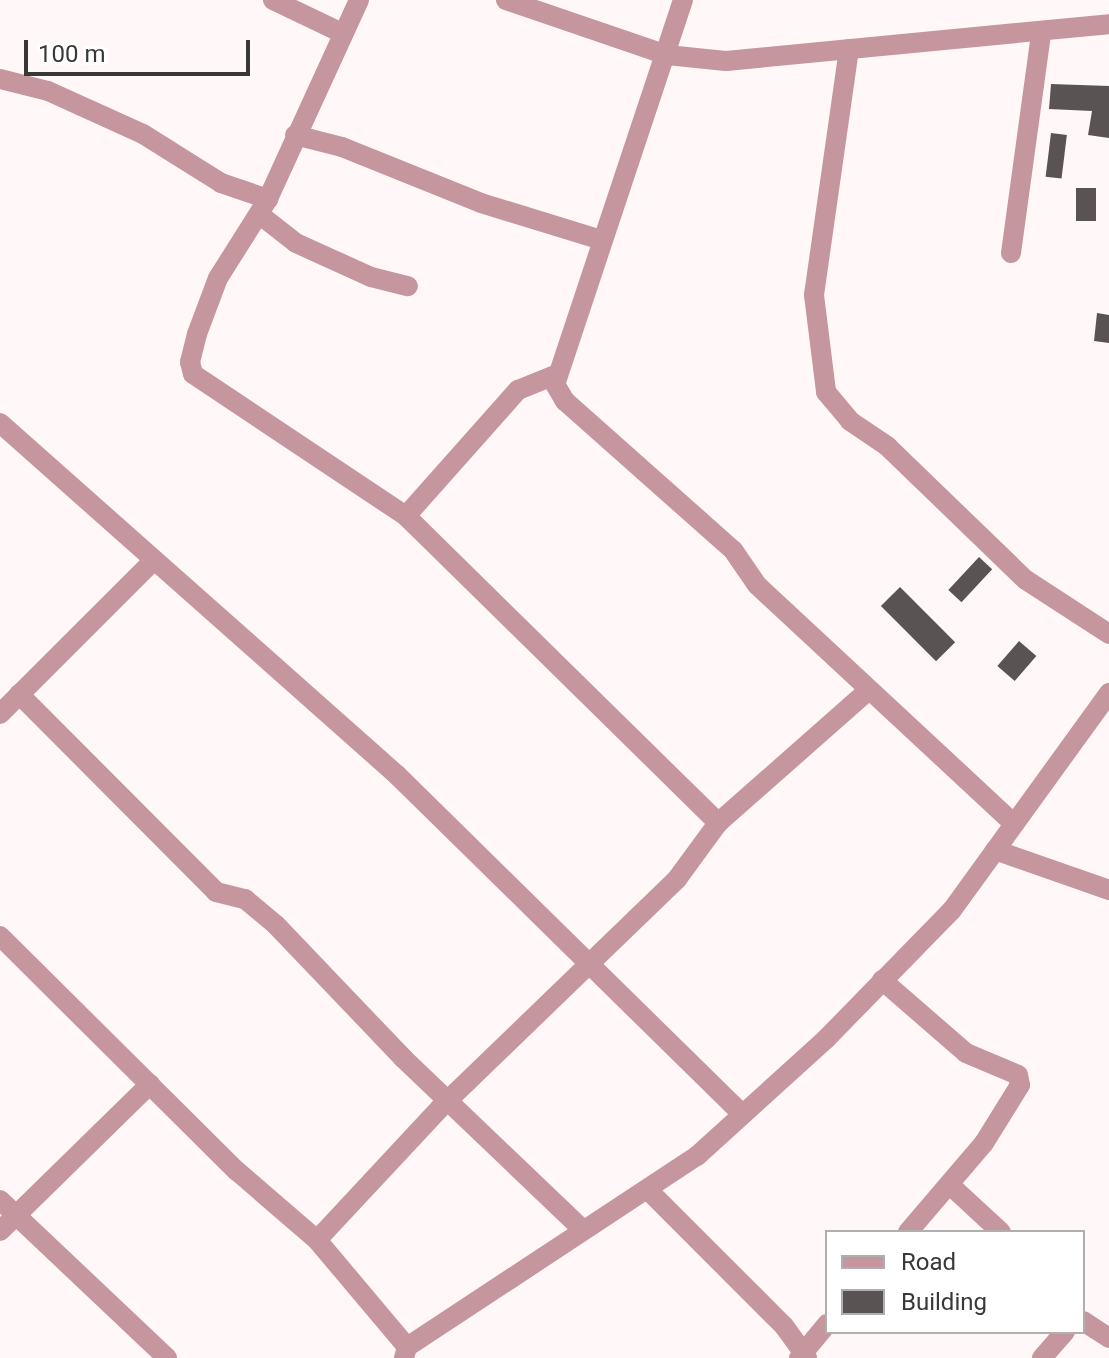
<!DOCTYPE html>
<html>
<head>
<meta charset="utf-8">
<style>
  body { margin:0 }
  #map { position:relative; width:1109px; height:1358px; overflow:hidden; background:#fff7f8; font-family:Roboto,sans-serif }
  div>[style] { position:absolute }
  .building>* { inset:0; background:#5a5354; transform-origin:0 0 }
  .minor>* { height:20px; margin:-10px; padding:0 10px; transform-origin:10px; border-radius:10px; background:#c6969e }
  span { translate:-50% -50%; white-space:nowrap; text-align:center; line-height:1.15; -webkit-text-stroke:8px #fff; paint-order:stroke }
  .legend { position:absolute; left:825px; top:1230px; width:260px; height:104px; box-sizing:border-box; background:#fff; border:2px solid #b0afaf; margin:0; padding:10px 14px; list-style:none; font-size:24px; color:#3a3737 }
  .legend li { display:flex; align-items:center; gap:16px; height:40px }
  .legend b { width:40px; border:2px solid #b0afaf }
  .scale { position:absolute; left:24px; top:40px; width:226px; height:36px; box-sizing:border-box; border:4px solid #3a3737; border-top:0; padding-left:10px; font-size:24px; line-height:28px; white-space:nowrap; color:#3a3737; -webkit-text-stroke:6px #fff; paint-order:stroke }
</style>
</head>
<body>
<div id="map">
  <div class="building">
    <div style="clip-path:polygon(1051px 84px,1109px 86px,1109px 138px,1088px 135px,1092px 111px,1049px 109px)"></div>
    <div style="left:1051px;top:133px;width:16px;height:44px;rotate:7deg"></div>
    <div style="left:1076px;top:188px;width:20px;height:33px"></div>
    <div style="clip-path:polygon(1097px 313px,1109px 315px,1109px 343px,1094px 341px)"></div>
    <div style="left:979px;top:557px;width:18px;height:45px;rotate:43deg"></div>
    <div style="left:900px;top:587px;width:78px;height:27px;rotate:45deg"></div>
    <div style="left:1019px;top:641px;width:23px;height:33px;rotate:41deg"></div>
  </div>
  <div class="minor">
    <div style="left:273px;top:0;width:76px;rotate:25.6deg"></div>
    <div style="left:359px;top:0;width:219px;rotate:114.6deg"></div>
    <div style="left:268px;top:199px;width:93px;rotate:122.3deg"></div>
    <div style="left:218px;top:278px;width:60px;rotate:110.6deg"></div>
    <div style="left:197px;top:334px;width:29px;rotate:104deg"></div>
    <div style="left:190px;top:362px;width:12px;rotate:76deg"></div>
    <div style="left:193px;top:374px;width:256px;rotate:33.7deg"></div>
    <div style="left:406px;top:516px;width:438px;rotate:44.5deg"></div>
    <div style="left:506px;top:0;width:170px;rotate:18.9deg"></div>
    <div style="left:667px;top:55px;width:59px;rotate:5.8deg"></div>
    <div style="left:726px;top:61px;width:385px;rotate:-5.5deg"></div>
    <div style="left:683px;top:0;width:405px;rotate:108.4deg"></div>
    <div style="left:555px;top:384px;width:20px;rotate:60deg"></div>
    <div style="left:565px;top:401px;width:225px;rotate:41.6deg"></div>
    <div style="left:733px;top:550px;width:42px;rotate:55.6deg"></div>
    <div style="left:757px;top:585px;width:348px;rotate:42.9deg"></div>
    <div style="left:849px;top:49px;width:248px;rotate:98.1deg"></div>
    <div style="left:814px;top:295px;width:98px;rotate:82.9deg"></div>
    <div style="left:826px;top:392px;width:38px;rotate:50deg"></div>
    <div style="left:850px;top:421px;width:45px;rotate:34deg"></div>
    <div style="left:887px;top:446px;width:193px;rotate:44deg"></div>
    <div style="left:1026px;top:580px;width:99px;rotate:33deg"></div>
    <div style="left:0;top:79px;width:49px;rotate:14deg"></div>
    <div style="left:48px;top:91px;width:104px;rotate:24.4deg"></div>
    <div style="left:143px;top:134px;width:92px;rotate:32.1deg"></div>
    <div style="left:221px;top:183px;width:50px;rotate:18.8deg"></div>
    <div style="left:295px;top:135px;width:49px;rotate:14.3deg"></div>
    <div style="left:342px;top:147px;width:150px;rotate:21.9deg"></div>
    <div style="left:481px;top:203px;width:126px;rotate:17.1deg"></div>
    <div style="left:259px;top:214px;width:47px;rotate:38.1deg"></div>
    <div style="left:296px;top:243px;width:82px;rotate:24.4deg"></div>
    <div style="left:371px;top:277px;width:38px;rotate:14deg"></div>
    <div style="left:1011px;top:253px;width:222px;rotate:-82.2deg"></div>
    <div style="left:0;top:423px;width:531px;rotate:41.56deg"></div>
    <div style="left:397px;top:775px;width:484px;rotate:44.5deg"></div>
    <div style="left:406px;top:516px;width:169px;rotate:-48.4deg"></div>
    <div style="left:518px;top:390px;width:40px;rotate:-22deg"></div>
    <div style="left:19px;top:694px;width:279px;rotate:45.1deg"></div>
    <div style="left:216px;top:892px;width:30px;rotate:14deg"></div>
    <div style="left:245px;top:899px;width:40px;rotate:40deg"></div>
    <div style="left:276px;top:925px;width:184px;rotate:46.3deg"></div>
    <div style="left:403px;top:1058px;width:249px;rotate:43.7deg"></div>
    <div style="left:0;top:714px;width:215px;rotate:-45deg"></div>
    <div style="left:995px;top:850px;width:121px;rotate:19.3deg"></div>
    <div style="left:0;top:936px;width:334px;rotate:44.8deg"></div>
    <div style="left:237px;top:1171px;width:106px;rotate:40.8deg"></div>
    <div style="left:317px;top:1240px;width:140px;rotate:49.9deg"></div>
    <div style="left:882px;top:980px;width:111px;rotate:41deg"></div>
    <div style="left:966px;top:1053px;width:56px;rotate:22.9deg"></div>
    <div style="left:1018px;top:1075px;width:10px;rotate:79deg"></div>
    <div style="left:1020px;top:1085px;width:68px;rotate:121.8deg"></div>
    <div style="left:984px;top:1143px;width:117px;rotate:130.5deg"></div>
    <div style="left:950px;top:1185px;width:69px;rotate:42.7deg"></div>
    <div style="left:648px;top:1190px;width:192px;rotate:45deg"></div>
    <div style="left:784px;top:1326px;width:39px;rotate:54deg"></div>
    <div style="left:0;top:1200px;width:230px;rotate:43.4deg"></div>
    <div style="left:0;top:1231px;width:210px;rotate:-44.4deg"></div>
    <div style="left:317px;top:1240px;width:180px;rotate:-47deg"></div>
    <div style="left:440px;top:1108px;width:330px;rotate:-44deg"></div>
    <div style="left:677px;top:879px;width:69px;rotate:-53.8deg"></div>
    <div style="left:718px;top:823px;width:201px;rotate:-41.4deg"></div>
    <div style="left:1083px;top:1321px;width:31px;rotate:33deg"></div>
    <div style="left:404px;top:1358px;width:11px;rotate:-75deg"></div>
    <div style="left:407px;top:1347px;width:347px;rotate:-33.4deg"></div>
    <div style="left:697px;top:1156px;width:174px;rotate:-42.2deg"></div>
    <div style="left:826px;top:1039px;width:180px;rotate:-45.7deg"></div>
    <div style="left:952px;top:910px;width:268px;rotate:-54.1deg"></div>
    <div style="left:799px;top:1358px;width:44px;rotate:-50.5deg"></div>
    <div style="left:1042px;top:1358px;width:35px;rotate:-49deg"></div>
  </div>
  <ul class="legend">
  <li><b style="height:10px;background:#c6969e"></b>Road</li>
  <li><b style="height:22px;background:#5a5354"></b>Building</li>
  </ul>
  <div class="scale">100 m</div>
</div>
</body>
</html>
